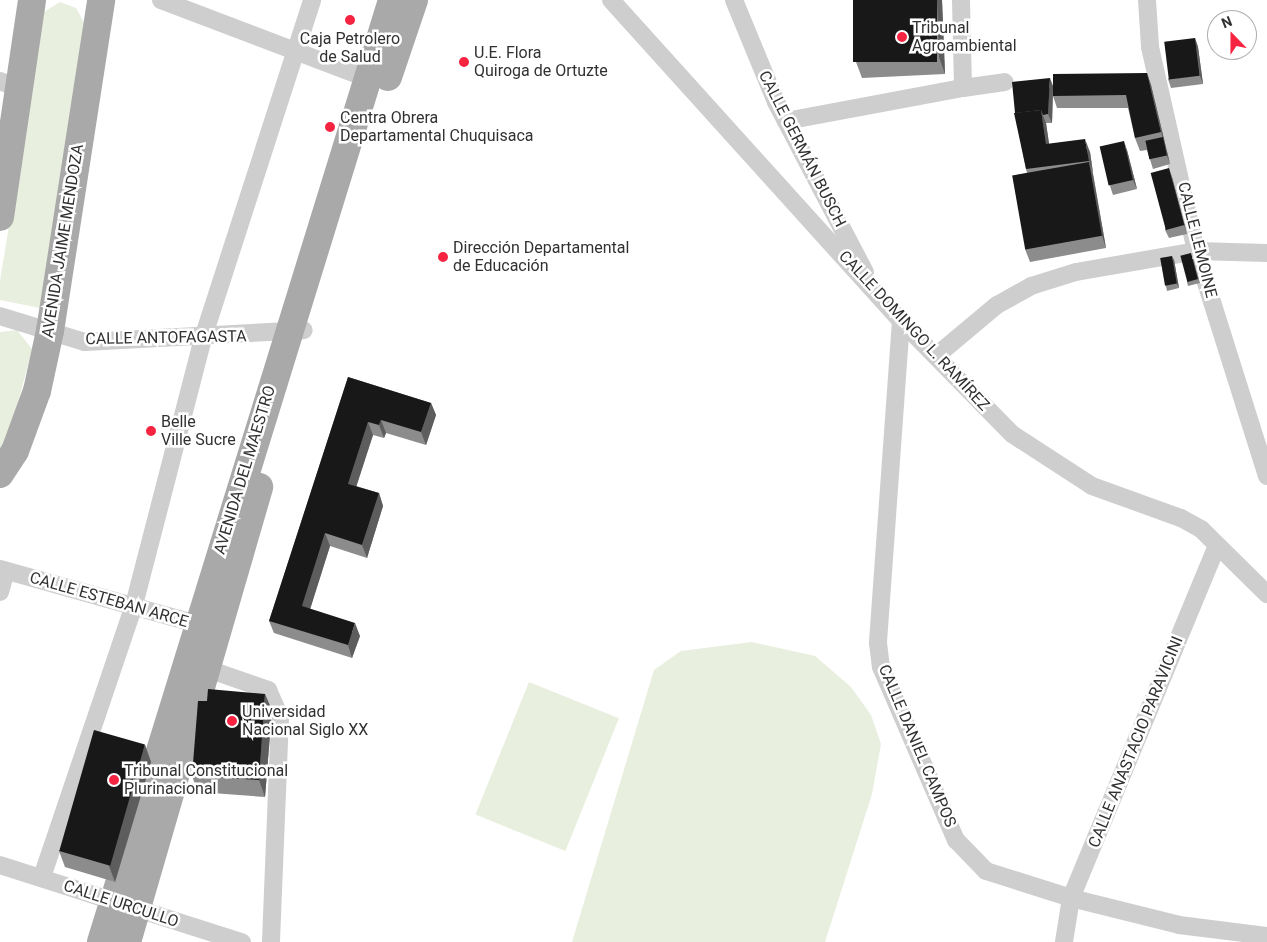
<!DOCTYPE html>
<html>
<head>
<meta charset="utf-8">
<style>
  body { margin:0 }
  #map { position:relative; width:1267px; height:942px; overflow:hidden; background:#fff; font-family:Roboto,sans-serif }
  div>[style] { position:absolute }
  .green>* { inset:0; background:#e8efde; transform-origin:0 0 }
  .street>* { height:18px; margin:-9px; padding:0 9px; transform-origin:9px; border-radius:9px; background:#cecece }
  .primary>* { height:28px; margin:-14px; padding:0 14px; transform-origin:14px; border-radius:14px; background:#a9a9a9 }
  .wall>* { inset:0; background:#8c8c8c }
  .shaded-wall>* { inset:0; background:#5d5d5d }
  .building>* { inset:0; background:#181818; transform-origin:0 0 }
  .dots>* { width:14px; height:14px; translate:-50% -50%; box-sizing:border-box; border:2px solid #fff; border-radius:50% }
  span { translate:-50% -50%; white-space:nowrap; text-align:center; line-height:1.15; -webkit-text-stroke:5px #fff; paint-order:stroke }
  .poi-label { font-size:16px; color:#313131 }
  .left { translate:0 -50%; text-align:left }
  .street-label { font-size:16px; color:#313131 }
  .north { position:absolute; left:1207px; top:10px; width:50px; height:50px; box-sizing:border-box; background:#fff; border:1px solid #adadad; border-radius:50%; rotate:338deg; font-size:14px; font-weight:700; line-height:20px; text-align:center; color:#313131 }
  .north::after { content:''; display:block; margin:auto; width:18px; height:22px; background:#f62441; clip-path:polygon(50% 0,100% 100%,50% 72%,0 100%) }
</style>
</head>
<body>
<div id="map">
  <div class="green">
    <div style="clip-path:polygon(60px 2px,76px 8px,88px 30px,40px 308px,0 300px,0 281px,44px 12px)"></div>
    <div style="clip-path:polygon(17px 330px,32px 349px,10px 433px,0 450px,0 332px)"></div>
    <div style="clip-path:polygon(752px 642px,815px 656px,851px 687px,871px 715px,881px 744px,872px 794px,825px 942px,572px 942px,654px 670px,681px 651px)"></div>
    <div style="left:529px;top:682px;width:97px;height:143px;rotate:22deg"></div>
  </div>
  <div class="street">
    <div style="left:161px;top:0;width:222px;rotate:20.8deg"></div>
    <div style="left:611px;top:0;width:433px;rotate:47.9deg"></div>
    <div style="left:901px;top:321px;width:158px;rotate:45.5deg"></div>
    <div style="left:1012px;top:434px;width:95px;rotate:33deg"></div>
    <div style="left:1092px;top:486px;width:95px;rotate:19.8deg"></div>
    <div style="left:1181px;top:518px;width:23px;rotate:29deg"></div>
    <div style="left:1201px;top:529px;width:93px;rotate:44.6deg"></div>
    <div style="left:734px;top:0;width:110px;rotate:67.6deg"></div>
    <div style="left:776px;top:102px;width:192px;rotate:62.4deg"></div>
    <div style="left:1147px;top:0;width:47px;rotate:86.3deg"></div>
    <div style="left:1150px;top:47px;width:209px;rotate:77.3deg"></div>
    <div style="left:1196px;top:251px;width:236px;rotate:72.5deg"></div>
    <div style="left:0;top:81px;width:19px;rotate:21deg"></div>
    <div style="left:963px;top:88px;width:42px;rotate:-8.1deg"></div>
    <div style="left:786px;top:121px;width:180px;rotate:-10.6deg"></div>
    <div style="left:963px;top:88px;width:88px;rotate:-91.3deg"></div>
    <div style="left:0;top:316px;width:89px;rotate:17deg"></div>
    <div style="left:85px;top:342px;width:219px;rotate:-3.1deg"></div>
    <div style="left:901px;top:321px;width:323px;rotate:94.1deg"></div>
    <div style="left:878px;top:643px;width:24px;rotate:83deg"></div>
    <div style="left:881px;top:667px;width:189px;rotate:66.6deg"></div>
    <div style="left:956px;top:840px;width:43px;rotate:45.9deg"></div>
    <div style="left:986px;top:871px;width:89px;rotate:17.6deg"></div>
    <div style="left:1071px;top:898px;width:111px;rotate:14deg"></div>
    <div style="left:1179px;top:925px;width:89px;rotate:7.1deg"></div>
    <div style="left:936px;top:356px;width:80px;rotate:-39.9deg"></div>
    <div style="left:997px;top:305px;width:39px;rotate:-29deg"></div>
    <div style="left:1031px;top:286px;width:47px;rotate:-17.3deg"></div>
    <div style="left:1076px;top:272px;width:122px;rotate:-9.9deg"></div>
    <div style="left:1196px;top:251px;width:71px;rotate:1.6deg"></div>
    <div style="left:0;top:569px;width:216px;rotate:15.6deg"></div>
    <div style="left:0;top:592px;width:22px;rotate:-74deg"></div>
    <div style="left:205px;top:668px;width:67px;rotate:19.2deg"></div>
    <div style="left:268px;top:690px;width:30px;rotate:66deg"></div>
    <div style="left:280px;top:717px;width:225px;rotate:92.3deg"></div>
    <div style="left:0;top:865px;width:254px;rotate:17.7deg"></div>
    <div style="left:42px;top:877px;width:287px;rotate:-71.3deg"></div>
    <div style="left:134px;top:605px;width:276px;rotate:-75.5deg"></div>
    <div style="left:203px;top:338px;width:355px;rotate:-72.1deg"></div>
    <div style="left:1064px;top:942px;width:45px;rotate:-81deg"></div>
    <div style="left:1071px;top:898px;width:381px;rotate:-67.5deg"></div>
  </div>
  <div class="primary">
    <div style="left:388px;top:77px;width:81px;rotate:-71.3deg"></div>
    <div style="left:0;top:217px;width:219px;rotate:-81.6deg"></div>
    <div style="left:0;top:474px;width:27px;rotate:-57deg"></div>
    <div style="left:15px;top:451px;width:64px;rotate:-69.9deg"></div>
    <div style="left:37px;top:391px;width:61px;rotate:-77.8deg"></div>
    <div style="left:50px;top:331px;width:335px;rotate:-81.2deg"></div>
    <div style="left:101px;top:942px;width:986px;rotate:-72.83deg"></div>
    <div style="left:127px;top:942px;width:474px;rotate:-73.8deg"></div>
  </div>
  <div class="wall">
    <div style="clip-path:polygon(853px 0,942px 0,945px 74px,862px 78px,856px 62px)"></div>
    <div style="clip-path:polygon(1195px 38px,1198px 47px,1203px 84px,1171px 88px,1168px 79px)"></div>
    <div style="clip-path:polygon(1147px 73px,1151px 85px,1170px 164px,1153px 169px,1147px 150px,1140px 151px,1135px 138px,1128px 108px,1057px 108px,1053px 96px,1052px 123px,1046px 123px,1049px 144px,1090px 152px,1093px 173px,1106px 248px,1030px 262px,1025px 249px,1027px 173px,1026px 169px,1015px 113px,1053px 85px)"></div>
    <div style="clip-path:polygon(1127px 150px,1137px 189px,1113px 195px,1110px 186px)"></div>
    <div style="clip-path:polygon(1172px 177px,1187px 234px,1169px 238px,1165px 230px)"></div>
    <div style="clip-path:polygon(1193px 257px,1200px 283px,1188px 286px,1187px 282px)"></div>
    <div style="clip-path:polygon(1174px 260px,1179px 288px,1167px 291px,1166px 286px)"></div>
    <div style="clip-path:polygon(348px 377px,431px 403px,436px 415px,426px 445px,386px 433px,384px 438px,373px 435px,356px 486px,379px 493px,383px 506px,367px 558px,330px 546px,310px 609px,360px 636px,352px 658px,274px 633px,269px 621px)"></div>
    <div style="clip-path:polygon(272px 710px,265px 797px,198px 792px,192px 776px)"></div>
    <div style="clip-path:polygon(145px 745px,151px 762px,115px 882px,65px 867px,59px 851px)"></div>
  </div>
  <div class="shaded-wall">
    <div style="clip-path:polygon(937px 0,942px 0,945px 74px,939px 57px)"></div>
    <div style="clip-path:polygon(1195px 38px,1198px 47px,1203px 84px,1200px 76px)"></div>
    <div style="clip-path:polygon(1147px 73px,1151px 85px,1170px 164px,1167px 156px)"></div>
    <div style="clip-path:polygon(1050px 78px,1053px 86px,1052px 123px,1048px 114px)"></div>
    <div style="clip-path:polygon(1041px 110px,1046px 123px,1051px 157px,1046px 144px)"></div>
    <div style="clip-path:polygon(1085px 139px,1090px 152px,1093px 173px,1089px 161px)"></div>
    <div style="clip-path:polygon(1124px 141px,1127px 150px,1137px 189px,1133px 180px)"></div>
    <div style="clip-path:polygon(1089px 162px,1093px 175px,1106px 248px,1102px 236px)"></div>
    <div style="clip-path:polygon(1169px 168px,1172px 177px,1187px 234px,1184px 225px)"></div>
    <div style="clip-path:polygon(1172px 256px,1174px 260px,1179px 288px,1177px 284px)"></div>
    <div style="clip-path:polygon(431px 403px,436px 415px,426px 445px,421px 432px)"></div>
    <div style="clip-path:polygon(381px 420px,386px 433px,384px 438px,379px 425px)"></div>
    <div style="clip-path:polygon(368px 422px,373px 435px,353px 497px,348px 484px)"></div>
    <div style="clip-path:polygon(379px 493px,383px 506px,367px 558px,362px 545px)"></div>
    <div style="clip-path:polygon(325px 533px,330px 546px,307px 619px,302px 606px)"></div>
    <div style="clip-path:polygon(355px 623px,360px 636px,352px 658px,348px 645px)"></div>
    <div style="clip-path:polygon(265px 694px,272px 710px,265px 797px,259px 780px)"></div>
    <div style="clip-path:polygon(145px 745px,151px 762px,115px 882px,109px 866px)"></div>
  </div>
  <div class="building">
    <div style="left:853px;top:0;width:84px;height:62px"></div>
    <div style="left:1195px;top:38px;width:38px;height:31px;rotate:83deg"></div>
    <div style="clip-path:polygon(1147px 73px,1161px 132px,1135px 138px,1126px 95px,1053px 96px,1053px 74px)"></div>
    <div style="clip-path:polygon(1050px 78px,1048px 114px,1043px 115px,1041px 110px,1015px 113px,1012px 82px)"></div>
    <div style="clip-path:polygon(1041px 110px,1046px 144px,1085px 139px,1089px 161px,1026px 169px,1014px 113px)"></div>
    <div style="left:1163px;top:137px;width:19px;height:18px;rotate:78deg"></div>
    <div style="left:1124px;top:141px;width:40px;height:25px;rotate:77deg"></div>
    <div style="left:1089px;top:162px;width:75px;height:78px;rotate:80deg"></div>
    <div style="left:1169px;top:168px;width:59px;height:19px;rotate:75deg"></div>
    <div style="left:1191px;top:253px;width:27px;height:11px;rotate:75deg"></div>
    <div style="left:1172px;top:256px;width:28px;height:12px;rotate:80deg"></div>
    <div style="clip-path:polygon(348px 377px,431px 403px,421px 432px,381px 420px,379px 425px,368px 422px,348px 484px,379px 493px,362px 545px,325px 533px,302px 606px,355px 623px,348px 645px,269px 621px)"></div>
    <div style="clip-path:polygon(208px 689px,265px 694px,259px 780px,192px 776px,198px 701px,207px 701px)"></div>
    <div style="left:94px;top:730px;width:53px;height:126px;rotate:16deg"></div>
  </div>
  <div class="dots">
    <div style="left:350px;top:20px;background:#f62441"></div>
    <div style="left:902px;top:37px;background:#f62441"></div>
    <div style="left:464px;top:62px;background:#f62441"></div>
    <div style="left:330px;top:127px;background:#f62441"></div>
    <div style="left:443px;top:257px;background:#f62441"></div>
    <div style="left:151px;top:431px;background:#f62441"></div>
    <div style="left:232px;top:721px;background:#f62441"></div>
    <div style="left:114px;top:780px;background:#f62441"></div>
  </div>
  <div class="poi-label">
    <span class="left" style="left:912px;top:37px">Tribunal<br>Agroambiental</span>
    <span style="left:350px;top:48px">Caja Petrolero<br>de Salud</span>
    <span class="left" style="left:474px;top:62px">U.E. Flora<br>Quiroga de Ortuzte</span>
    <span class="left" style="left:340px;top:127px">Centra Obrera<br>Departamental Chuquisaca</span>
    <span class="left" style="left:453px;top:257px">Dirección Departamental<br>de Educación</span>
    <span class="left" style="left:161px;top:431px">Belle<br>Ville Sucre</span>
    <span class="left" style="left:242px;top:721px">Universidad<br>Nacional Siglo XX</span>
    <span class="left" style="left:124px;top:780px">Tribunal Constitucional<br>Plurinacional</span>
  </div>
  <div class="street-label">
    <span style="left:802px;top:149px;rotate:63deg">CALLE GERMÁN BUSCH</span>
    <span style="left:1197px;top:240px;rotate:76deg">CALLE LEMOINE</span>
    <span style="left:63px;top:241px;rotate:-81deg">AVENIDA JAIME MENDOZA</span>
    <span style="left:914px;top:331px;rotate:47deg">CALLE DOMINGO L. RAMÍREZ</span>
    <span style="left:166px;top:338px;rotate:-1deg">CALLE ANTOFAGASTA</span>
    <span style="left:245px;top:470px;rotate:-73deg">AVENIDA DEL MAESTRO</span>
    <span style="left:109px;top:600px;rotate:16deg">CALLE ESTEBAN ARCE</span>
    <span style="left:1136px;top:742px;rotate:-68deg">CALLE ANASTACIO PARAVICINI</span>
    <span style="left:917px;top:746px;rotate:67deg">CALLE DANIEL CAMPOS</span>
    <span style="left:121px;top:904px;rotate:18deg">CALLE URCULLO</span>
  </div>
  <div class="north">N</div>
</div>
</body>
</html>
